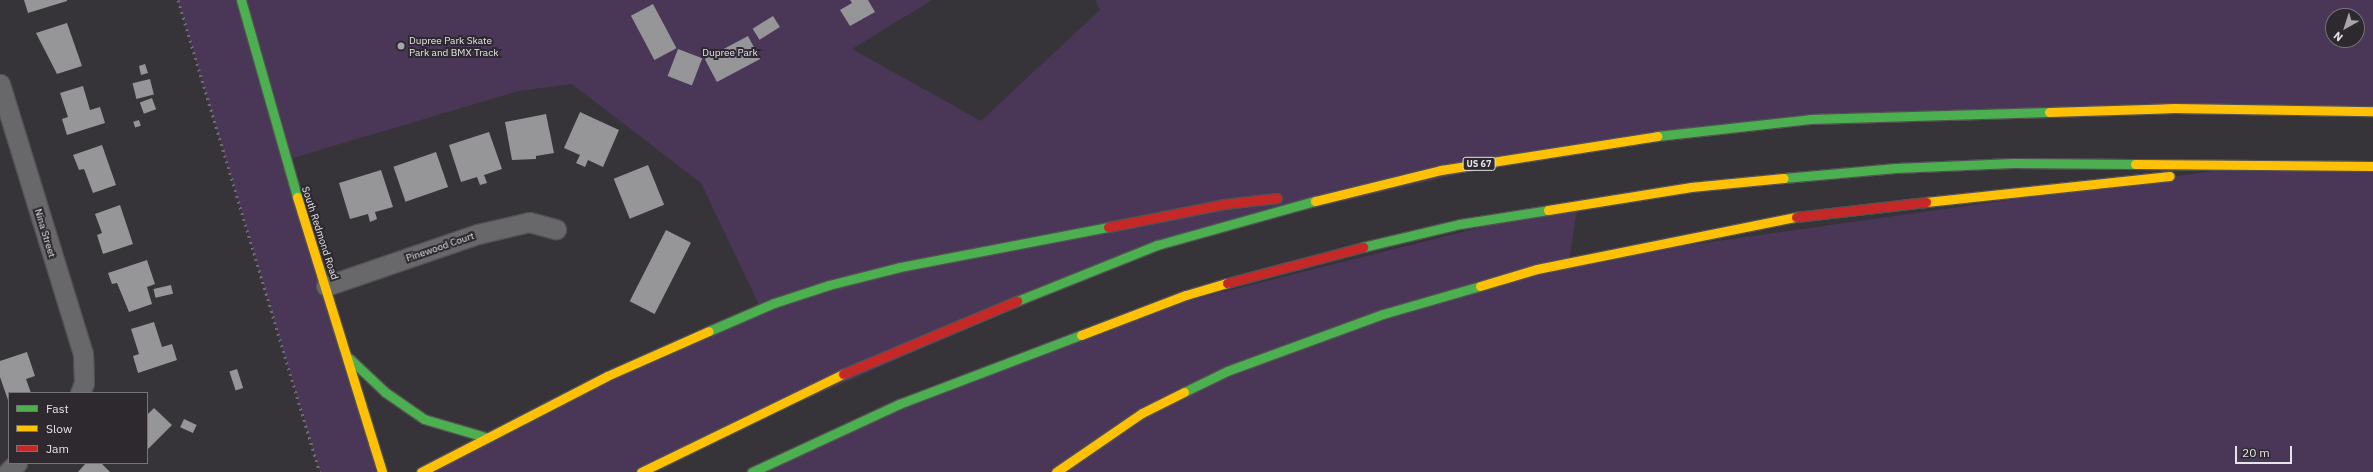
<!DOCTYPE html>
<html>
<head>
<meta charset="utf-8">
<style>
  body { margin:0 }
  #map { position:relative; width:2373px; height:472px; overflow:hidden; background:#363438; font-family:"IBM Plex Sans",sans-serif }
  div>[style] { position:absolute }
  .green>* { inset:0; background:#4a3757 }
  .building>* { inset:0; background:#969598; transform-origin:0 0 }
  .roads { filter:drop-shadow(1px 0 #525153) drop-shadow(-1px 0 #525153) drop-shadow(0 1px #525153) drop-shadow(0 -1px #525153) }
  .street>* { height:19px; margin:-9.5px; padding:0 9.5px; transform-origin:9.5px; border-radius:9.5px; background:#686769 }
  .fast>* { height:9px; margin:-4.5px; padding:0 4.5px; transform-origin:4.5px; border-radius:4.5px; background:#4caf50 }
  .slow>* { height:9px; margin:-4.5px; padding:0 4.5px; transform-origin:4.5px; border-radius:4.5px; background:#ffc107 }
  .jam>* { height:9px; margin:-4.5px; padding:0 4.5px; transform-origin:4.5px; border-radius:4.5px; background:#c62828 }
  .rail>* { height:3px; margin-top:-1.5px; transform-origin:0; background:repeating-linear-gradient(90deg,#6c6b6e 0 2px,transparent 0 6px) }
  .dots>* { width:11px; height:11px; translate:-50% -50%; box-sizing:border-box; border:2px solid #2d292f; border-radius:50% }
  span { translate:-50% -50%; white-space:nowrap; text-align:center; line-height:1.15; -webkit-text-stroke:4px #2d292f; paint-order:stroke }
  .shield-label span { padding:1px 3px; background:#2d292f; border:1px solid; border-radius:3px; -webkit-text-stroke-width:0 }
  .shield-label { font-size:9px; color:#e6e4e8; font-weight:700 }
  .poi-label { font-size:10px; color:#e6e4e8 }
  .left { translate:0 -50%; text-align:left }
  .park-label { font-size:10px; color:#eddbfc }
  .street-label { font-size:10px; color:#e6e4e8 }
  .legend { position:absolute; left:8px; top:392px; width:140px; height:72px; box-sizing:border-box; background:#2d292f; border:1px solid #777479; margin:0; padding:5px 7px; list-style:none; font-size:12px; color:#e6e4e8 }
  .legend li { display:flex; align-items:center; gap:8px; height:20px }
  .legend b { width:20px; border:1px solid #777479 }
  .north { position:absolute; left:2325px; top:8px; width:40px; height:40px; box-sizing:border-box; background:#2d292f; border:1px solid #777479; border-radius:50%; rotate:219deg; font-size:11px; font-weight:700; line-height:16px; text-align:center; color:#e6e4e8 }
  .north::after { content:''; display:block; margin:auto; width:14px; height:18px; background:#a8a6aa; clip-path:polygon(50% 0,100% 100%,50% 72%,0 100%) }
  .scale { position:absolute; left:2235px; top:446px; width:57px; height:18px; box-sizing:border-box; border:2px solid #e6e4e8; border-top:0; padding-left:5px; font-size:12px; line-height:14px; white-space:nowrap; color:#e6e4e8; -webkit-text-stroke:3px #2d292f; paint-order:stroke }
</style>
</head>
<body>
<div id="map">
  <div class="green">
    <div style="clip-path:polygon(evenodd,178px 0,932px 0,852px 49px,981px 121px,1100px 10px,1095px 0,2373px 0,2373px 111px,1810px 119px,1570px 148px,1157px 245px,641px 472px,421px 472px,761px 309px,701px 183px,572px 84px,518px 91px,286px 160px,382px 472px,320px 472px,178px 0,2333px 16px,2357px 16px,2357px 40px,2333px 40px,2333px 16px)"></div>
    <div style="clip-path:polygon(2256px 165px,2373px 166px,2373px 472px,752px 472px,1127px 316px,1578px 203px,1569px 262px)"></div>
  </div>
  <div class="building">
    <div style="clip-path:polygon(24px 0,67px 0,67px 1px,28px 13px)"></div>
    <div style="clip-path:polygon(850px 0,868px 0,875px 12px,850px 26px,840px 10px,852px 3px)"></div>
    <div style="left:653px;top:4px;width:50px;height:25px;rotate:62deg"></div>
    <div style="left:773px;top:16px;width:13px;height:24px;rotate:58deg"></div>
    <div style="clip-path:polygon(67px 23px,82px 66px,57px 74px,36px 33px)"></div>
    <div style="left:748px;top:36px;width:26px;height:49px;rotate:62deg"></div>
    <div style="left:678px;top:49px;width:26px;height:29px;rotate:21deg"></div>
    <div style="clip-path:polygon(145px 64px,148px 73px,141px 75px,139px 66px)"></div>
    <div style="left:150px;top:79px;width:16px;height:18px;rotate:76deg"></div>
    <div style="clip-path:polygon(83px 86px,90px 110px,100px 107px,105px 123px,67px 135px,62px 119px,68px 117px,60px 93px)"></div>
    <div style="left:152px;top:98px;width:12px;height:13px;rotate:70deg"></div>
    <div style="clip-path:polygon(580px 112px,619px 130px,603px 167px,588px 160px,585px 167px,576px 163px,580px 155px,564px 148px)"></div>
    <div style="clip-path:polygon(546px 114px,554px 153px,536px 156px,536px 159px,512px 160px,505px 122px)"></div>
    <div style="left:139px;top:120px;width:6px;height:6px;rotate:72deg"></div>
    <div style="clip-path:polygon(489px 132px,502px 169px,484px 175px,487px 183px,480px 185px,477px 177px,461px 182px,449px 145px)"></div>
    <div style="clip-path:polygon(102px 145px,116px 185px,93px 193px,84px 169px,79px 170px,73px 155px)"></div>
    <div style="left:436px;top:152px;width:37px;height:45px;rotate:71deg"></div>
    <div style="left:648px;top:165px;width:43px;height:37px;rotate:68deg"></div>
    <div style="clip-path:polygon(381px 170px,393px 207px,375px 212px,377px 219px,370px 222px,368px 214px,350px 219px,339px 183px)"></div>
    <div style="clip-path:polygon(120px 205px,133px 244px,103px 254px,97px 235px,102px 233px,95px 214px)"></div>
    <div style="left:666px;top:230px;width:28px;height:80px;rotate:27deg"></div>
    <div style="clip-path:polygon(147px 260px,155px 284px,147px 287px,152px 304px,129px 312px,117px 283px,112px 284px,108px 273px)"></div>
    <div style="left:171px;top:285px;width:9px;height:18px;rotate:77deg"></div>
    <div style="clip-path:polygon(154px 322px,162px 347px,172px 344px,177px 360px,138px 373px,133px 356px,139px 354px,131px 329px)"></div>
    <div style="clip-path:polygon(27px 352px,35px 376px,26px 379px,31px 393px,9px 393px,9px 403px,0 377px,0 361px)"></div>
    <div style="left:237px;top:369px;width:20px;height:8px;rotate:72deg"></div>
    <div style="clip-path:polygon(154px 408px,172px 425px,147px 450px,147px 415px)"></div>
    <div style="left:184px;top:419px;width:14px;height:9px;rotate:25deg"></div>
    <div style="clip-path:polygon(86px 463px,101px 463px,110px 472px,78px 472px)"></div>
  </div>
  <div class="roads">
    <div class="street">
      <div style="left:0;top:84px;width:282px;rotate:72.9deg"></div>
      <div style="left:83px;top:353px;width:30px;rotate:88deg"></div>
      <div style="left:84px;top:383px;width:11px;rotate:112deg"></div>
      <div style="left:326px;top:286px;width:161px;rotate:-18.9deg"></div>
      <div style="left:478px;top:234px;width:52px;rotate:-13.2deg"></div>
      <div style="left:529px;top:222px;width:28px;rotate:15deg"></div>
      <div style="left:8px;top:472px;width:13px;rotate:-45deg"></div>
    </div>
    <div class="fast">
      <div style="left:241px;top:0;width:205px;rotate:74.1deg"></div>
      <div style="left:1657px;top:136px;width:154px;rotate:-6.3deg"></div>
      <div style="left:1810px;top:119px;width:239px;rotate:-1.7deg"></div>
      <div style="left:1784px;top:178px;width:112px;rotate:-5.1deg"></div>
      <div style="left:1896px;top:168px;width:117px;rotate:-2.4deg"></div>
      <div style="left:2013px;top:163px;width:122px;rotate:0.5deg"></div>
      <div style="left:1363px;top:247px;width:100px;rotate:-13.3deg"></div>
      <div style="left:1460px;top:224px;width:89px;rotate:-9deg"></div>
      <div style="left:1017px;top:301px;width:151px;rotate:-21.8deg"></div>
      <div style="left:1157px;top:245px;width:164px;rotate:-15.6deg"></div>
      <div style="left:709px;top:331px;width:71px;rotate:-23.3deg"></div>
      <div style="left:774px;top:303px;width:58px;rotate:-18.1deg"></div>
      <div style="left:829px;top:285px;width:73px;rotate:-14.2deg"></div>
      <div style="left:900px;top:267px;width:212px;rotate:-10.9deg"></div>
      <div style="left:349px;top:358px;width:50px;rotate:43.4deg"></div>
      <div style="left:385px;top:392px;width:47px;rotate:34.7deg"></div>
      <div style="left:424px;top:419px;width:64px;rotate:16.4deg"></div>
      <div style="left:1184px;top:392px;width:48px;rotate:-26deg"></div>
      <div style="left:1227px;top:371px;width:166px;rotate:-20.1deg"></div>
      <div style="left:1383px;top:314px;width:101px;rotate:-16.1deg"></div>
      <div style="left:752px;top:472px;width:162px;rotate:-24.8deg"></div>
      <div style="left:899px;top:404px;width:195px;rotate:-20.8deg"></div>
    </div>
    <div class="slow">
      <div style="left:2049px;top:112px;width:125px;rotate:-1.8deg"></div>
      <div style="left:2174px;top:108px;width:199px;rotate:0.9deg"></div>
      <div style="left:2135px;top:164px;width:238px;rotate:0.5deg"></div>
      <div style="left:297px;top:197px;width:288px;rotate:72.8deg"></div>
      <div style="left:1315px;top:201px;width:130px;rotate:-13.8deg"></div>
      <div style="left:1441px;top:170px;width:219px;rotate:-8.9deg"></div>
      <div style="left:1926px;top:202px;width:245px;rotate:-6.1deg"></div>
      <div style="left:1548px;top:210px;width:145px;rotate:-9.1deg"></div>
      <div style="left:1691px;top:187px;width:93px;rotate:-5.5deg"></div>
      <div style="left:1480px;top:286px;width:59px;rotate:-16.6deg"></div>
      <div style="left:1537px;top:269px;width:264px;rotate:-11.4deg"></div>
      <div style="left:1081px;top:335px;width:112px;rotate:-20.9deg"></div>
      <div style="left:1186px;top:295px;width:43px;rotate:-16.3deg"></div>
      <div style="left:421px;top:472px;width:209px;rotate:-27.3deg"></div>
      <div style="left:607px;top:376px;width:111px;rotate:-23.8deg"></div>
      <div style="left:641px;top:472px;width:225px;rotate:-25.9deg"></div>
      <div style="left:1056px;top:472px;width:104px;rotate:-34.5deg"></div>
      <div style="left:1142px;top:413px;width:47px;rotate:-26.6deg"></div>
    </div>
    <div class="jam">
      <div style="left:1796px;top:217px;width:131px;rotate:-6.6deg"></div>
      <div style="left:1108px;top:227px;width:118px;rotate:-11.2deg"></div>
      <div style="left:1224px;top:204px;width:53px;rotate:-6.5deg"></div>
      <div style="left:1227px;top:283px;width:141px;rotate:-14.8deg"></div>
      <div style="left:843px;top:374px;width:189px;rotate:-22.8deg"></div>
    </div>
  </div>
  <div class="rail">
    <div style="left:178px;top:0;width:493px;rotate:73.3deg"></div>
  </div>
  <div class="dots">
    <div style="left:401px;top:46px;background:#a8a6aa"></div>
  </div>
  <div class="shield-label">
    <span style="left:1479px;top:164px">US 67</span>
  </div>
  <div class="poi-label">
    <span class="left" style="left:409px;top:46px">Dupree Park Skate<br>Park and BMX Track</span>
  </div>
  <div class="park-label">
    <span style="left:730px;top:53px">Dupree Park</span>
  </div>
  <div class="street-label">
    <span style="left:45px;top:233px;rotate:73deg">Nina Street</span>
    <span style="left:320px;top:233px;rotate:72deg">South Redmond Road</span>
    <span style="left:440px;top:247px;rotate:-19deg">Pinewood Court</span>
  </div>
  <ul class="legend">
  <li><b style="height:5px;background:#4caf50"></b>Fast</li>
  <li><b style="height:5px;background:#ffc107"></b>Slow</li>
  <li><b style="height:5px;background:#c62828"></b>Jam</li>
  </ul>
  <div class="north">N</div>
  <div class="scale">20 m</div>
</div>
</body>
</html>
